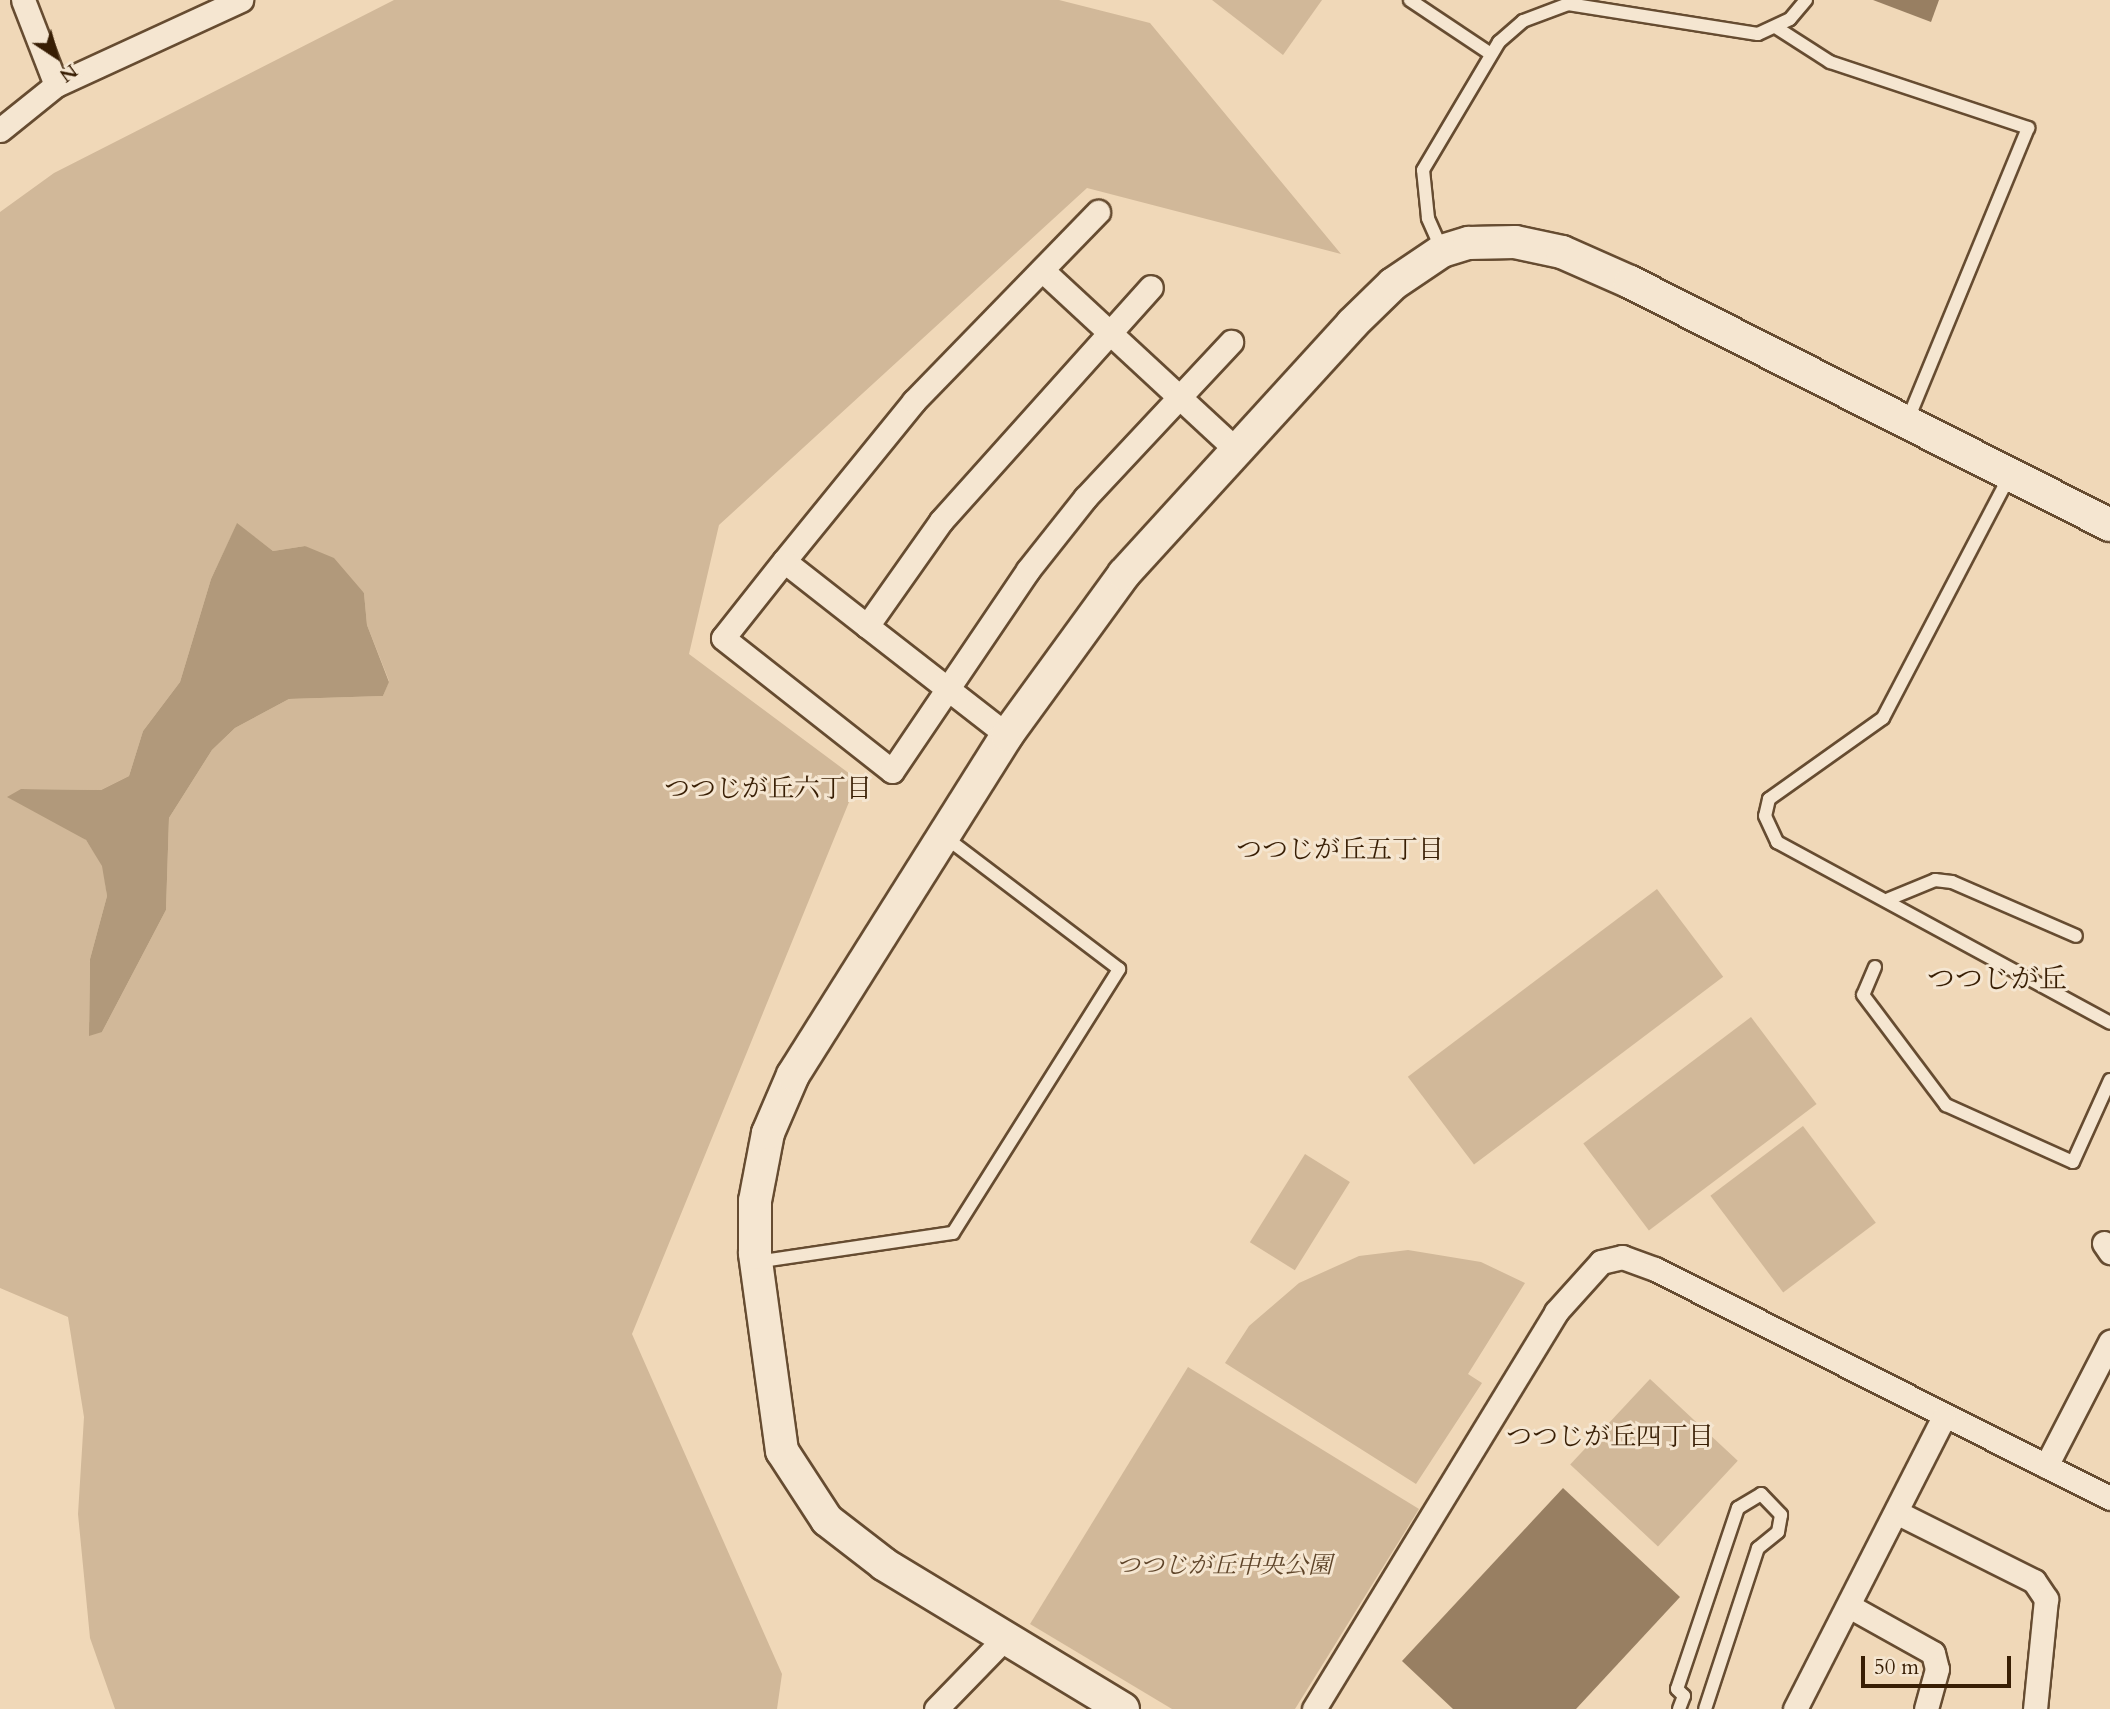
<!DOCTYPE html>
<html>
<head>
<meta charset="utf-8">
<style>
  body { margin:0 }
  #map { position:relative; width:2110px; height:1709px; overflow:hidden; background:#f0d8b8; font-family:Cardo,"Noto Serif JP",serif }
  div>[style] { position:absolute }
  .green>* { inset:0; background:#d1b899; transform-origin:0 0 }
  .water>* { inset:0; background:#b1997b }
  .building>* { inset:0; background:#987f62 }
  .roads { filter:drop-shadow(2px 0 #664c31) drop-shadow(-2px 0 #664c31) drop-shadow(0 2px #664c31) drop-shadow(0 -2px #664c31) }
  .lane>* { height:12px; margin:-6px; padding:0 6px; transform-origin:6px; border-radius:6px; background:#f5e6d1 }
  .street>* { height:23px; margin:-11.5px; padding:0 11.5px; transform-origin:11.5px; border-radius:11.5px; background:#f5e6d1 }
  .secondary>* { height:32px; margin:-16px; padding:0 16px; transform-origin:16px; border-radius:16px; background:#f5e6d1 }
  span { translate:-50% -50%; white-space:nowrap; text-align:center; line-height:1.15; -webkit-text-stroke:6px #f5e6d1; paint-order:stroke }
  .park-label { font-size:24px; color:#5e4429; font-style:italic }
  .neighbourhood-label { font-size:26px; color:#381e04 }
  .quarter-label { font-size:28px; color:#381e04 }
  .north { position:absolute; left:21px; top:21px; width:70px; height:70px; -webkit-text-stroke:5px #f5e6d1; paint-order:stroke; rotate:144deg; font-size:19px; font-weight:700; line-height:28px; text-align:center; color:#381e04 }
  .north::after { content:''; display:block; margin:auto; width:24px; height:32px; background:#381e04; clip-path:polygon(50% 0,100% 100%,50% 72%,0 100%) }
  .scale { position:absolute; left:1861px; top:1656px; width:150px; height:32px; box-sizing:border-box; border:4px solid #381e04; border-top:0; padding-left:9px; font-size:21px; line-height:24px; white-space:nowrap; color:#381e04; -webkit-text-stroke:5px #f5e6d1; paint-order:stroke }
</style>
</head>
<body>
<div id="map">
  <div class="green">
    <div style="clip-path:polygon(evenodd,394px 0,1059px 0,1150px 23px,1341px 254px,1087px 188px,719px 525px,689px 654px,858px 780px,632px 1334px,782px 1674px,777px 1709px,115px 1709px,90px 1638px,78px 1514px,84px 1417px,68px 1317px,0 1288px,0 212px,54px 173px,394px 0,237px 524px,273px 551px,305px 546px,364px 593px,367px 625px,389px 681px,383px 696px,289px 699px,235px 728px,212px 750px,169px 818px,166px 910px,102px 1032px,89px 1022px,90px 959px,107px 896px,103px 866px,86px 840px,21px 789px,101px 790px,129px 776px,143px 731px,180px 682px,211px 579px,237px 524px)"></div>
    <div style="clip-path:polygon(1212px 0,1322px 0,1283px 55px)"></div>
    <div style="left:1657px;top:889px;width:110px;height:312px;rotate:53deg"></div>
    <div style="left:1751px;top:1017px;width:109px;height:210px;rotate:53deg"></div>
    <div style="left:1803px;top:1126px;width:121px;height:116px;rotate:53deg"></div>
    <div style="left:1305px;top:1154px;width:53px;height:104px;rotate:32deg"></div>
    <div style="clip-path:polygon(1408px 1250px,1481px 1262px,1525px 1283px,1468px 1374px,1482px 1383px,1416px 1484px,1225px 1363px,1249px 1326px,1299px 1283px,1359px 1256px)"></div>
    <div style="clip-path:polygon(1188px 1367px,1419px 1509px,1295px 1709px,1172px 1709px,1030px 1624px)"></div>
    <div style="left:1650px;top:1379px;width:120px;height:117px;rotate:43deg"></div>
  </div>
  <div class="water">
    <div style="clip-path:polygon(237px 523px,273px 551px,305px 546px,334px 558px,364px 593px,367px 625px,389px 682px,383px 696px,289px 699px,235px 728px,212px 750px,169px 818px,166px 910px,102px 1032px,89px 1036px,90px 959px,107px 896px,102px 866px,86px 840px,7px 797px,21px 789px,101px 790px,129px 776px,143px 731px,180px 682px,211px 579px)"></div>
  </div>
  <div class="building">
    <div style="clip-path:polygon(1873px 0,1939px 0,1931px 22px)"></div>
    <div style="clip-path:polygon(1563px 1488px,1680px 1597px,1576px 1709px,1453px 1709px,1402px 1661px)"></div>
  </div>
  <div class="roads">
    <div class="lane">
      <div style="left:1410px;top:0;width:97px;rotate:33.7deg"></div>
      <div style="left:1777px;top:28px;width:63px;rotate:32.7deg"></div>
      <div style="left:1830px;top:62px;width:209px;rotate:18.4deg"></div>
      <div style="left:2028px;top:128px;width:317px;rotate:112.4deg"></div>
      <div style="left:1442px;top:250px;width:35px;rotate:-114deg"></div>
      <div style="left:1428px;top:218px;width:48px;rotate:-95.9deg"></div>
      <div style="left:1423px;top:170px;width:149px;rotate:-59.3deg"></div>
      <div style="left:1499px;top:42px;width:32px;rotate:-41deg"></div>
      <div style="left:1523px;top:21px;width:48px;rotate:-20.7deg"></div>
      <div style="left:1568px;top:4px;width:192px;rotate:9deg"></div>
      <div style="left:1758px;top:34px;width:35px;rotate:-25deg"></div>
      <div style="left:1790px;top:19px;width:25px;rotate:-50deg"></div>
      <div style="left:2010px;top:475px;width:274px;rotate:117.6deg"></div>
      <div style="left:1883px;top:718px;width:140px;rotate:144.6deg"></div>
      <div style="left:1769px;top:799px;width:17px;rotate:103deg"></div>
      <div style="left:1765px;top:816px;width:29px;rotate:65deg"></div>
      <div style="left:1777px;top:842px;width:379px;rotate:28.5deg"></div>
      <div style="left:1889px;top:899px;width:50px;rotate:-22.4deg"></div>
      <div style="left:1935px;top:880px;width:17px;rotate:7deg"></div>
      <div style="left:1952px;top:882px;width:135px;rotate:23.5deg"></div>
      <div style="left:1875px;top:967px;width:30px;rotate:113deg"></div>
      <div style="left:1863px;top:995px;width:138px;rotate:53deg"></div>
      <div style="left:1946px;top:1105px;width:139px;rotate:24.2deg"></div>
      <div style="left:2073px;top:1162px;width:90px;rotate:-65.7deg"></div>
      <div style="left:756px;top:1262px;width:199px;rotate:-8.4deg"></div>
      <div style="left:953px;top:1233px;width:312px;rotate:-57.8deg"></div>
      <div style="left:1119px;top:969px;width:220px;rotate:-142.8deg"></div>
      <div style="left:1679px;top:1709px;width:14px;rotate:-69deg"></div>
      <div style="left:1684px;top:1696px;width:10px;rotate:-135deg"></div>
      <div style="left:1677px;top:1689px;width:191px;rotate:-71.4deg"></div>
      <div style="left:1738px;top:1508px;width:27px;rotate:-31deg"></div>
      <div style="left:1761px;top:1494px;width:29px;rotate:46deg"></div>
      <div style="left:1781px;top:1515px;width:17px;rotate:100deg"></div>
      <div style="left:1778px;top:1532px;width:26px;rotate:141deg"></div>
      <div style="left:1758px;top:1548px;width:169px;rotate:108.2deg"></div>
    </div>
    <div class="street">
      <div style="left:23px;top:0;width:91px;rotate:68.8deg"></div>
      <div style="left:56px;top:85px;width:204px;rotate:-24.7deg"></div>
      <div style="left:0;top:130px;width:72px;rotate:-38.8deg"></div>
      <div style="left:1042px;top:270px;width:263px;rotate:42.8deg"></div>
      <div style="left:784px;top:561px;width:206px;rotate:-50.9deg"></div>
      <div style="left:914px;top:401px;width:264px;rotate:-45.8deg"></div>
      <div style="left:867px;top:626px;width:105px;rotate:-141.9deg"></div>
      <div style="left:784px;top:561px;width:98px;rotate:128.4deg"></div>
      <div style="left:723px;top:638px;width:215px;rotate:38.2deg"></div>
      <div style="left:892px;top:771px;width:243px;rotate:-55.9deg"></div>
      <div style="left:1028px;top:570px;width:92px;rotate:-51.6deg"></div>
      <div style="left:1085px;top:498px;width:214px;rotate:-46.9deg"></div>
      <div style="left:1007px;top:735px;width:177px;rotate:-142.1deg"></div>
      <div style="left:867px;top:626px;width:128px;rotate:-54.8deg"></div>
      <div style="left:941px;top:521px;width:314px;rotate:-48.1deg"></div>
      <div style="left:2104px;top:1243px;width:11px;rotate:56deg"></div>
      <div style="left:2046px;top:1466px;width:140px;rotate:-62.7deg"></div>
      <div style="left:1898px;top:1513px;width:152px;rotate:26.6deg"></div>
      <div style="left:2034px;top:1581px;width:22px;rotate:56deg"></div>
      <div style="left:2046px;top:1599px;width:111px;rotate:95.7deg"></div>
      <div style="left:1849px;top:1606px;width:96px;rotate:29.2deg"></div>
      <div style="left:1933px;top:1653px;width:16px;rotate:76deg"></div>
      <div style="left:1937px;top:1669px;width:41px;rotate:105.4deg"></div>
      <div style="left:936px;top:1709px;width:100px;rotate:-45.8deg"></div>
      <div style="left:1314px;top:1709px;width:465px;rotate:-58.6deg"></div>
      <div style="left:1556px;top:1312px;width:67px;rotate:-48deg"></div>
      <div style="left:1601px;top:1262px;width:22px;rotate:-13deg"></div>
      <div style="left:1622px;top:1257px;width:35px;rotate:20deg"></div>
      <div style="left:1655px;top:1269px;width:509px;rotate:26.72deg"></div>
      <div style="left:1795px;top:1709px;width:326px;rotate:-63deg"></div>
    </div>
    <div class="secondary">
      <div style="left:1123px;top:1709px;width:280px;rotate:-148.8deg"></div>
      <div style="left:884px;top:1564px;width:72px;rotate:-142.3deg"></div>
      <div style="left:827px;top:1520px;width:82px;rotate:-123.1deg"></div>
      <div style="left:782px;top:1451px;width:200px;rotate:-97.8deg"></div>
      <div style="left:755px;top:1253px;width:52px;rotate:-90deg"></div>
      <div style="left:755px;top:1201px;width:69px;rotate:-79.2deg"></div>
      <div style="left:768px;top:1133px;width:63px;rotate:-66.7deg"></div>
      <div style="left:793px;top:1075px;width:402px;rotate:-57.8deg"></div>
      <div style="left:1007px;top:735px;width:199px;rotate:-54deg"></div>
      <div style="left:1124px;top:574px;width:338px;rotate:-47.6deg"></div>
      <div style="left:1352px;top:324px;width:57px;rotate:-44.3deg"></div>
      <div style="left:1393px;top:284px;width:59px;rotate:-34deg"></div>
      <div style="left:1442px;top:251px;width:28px;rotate:-17deg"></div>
      <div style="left:1469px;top:243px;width:46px;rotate:-1.2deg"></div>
      <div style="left:1515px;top:242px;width:48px;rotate:12deg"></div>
      <div style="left:1562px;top:252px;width:74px;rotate:23.8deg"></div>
      <div style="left:1630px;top:282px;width:538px;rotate:26.85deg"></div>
    </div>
  </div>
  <div class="park-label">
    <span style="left:1224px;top:1566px">つつじが丘中央公園</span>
  </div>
  <div class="neighbourhood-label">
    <span style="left:768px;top:789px">つつじが丘六丁目</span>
    <span style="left:1340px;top:850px">つつじが丘五丁目</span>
    <span style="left:1610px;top:1437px">つつじが丘四丁目</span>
  </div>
  <div class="quarter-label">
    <span style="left:1997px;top:979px">つつじが丘</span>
  </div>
  <div class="north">N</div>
  <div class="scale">50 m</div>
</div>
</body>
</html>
